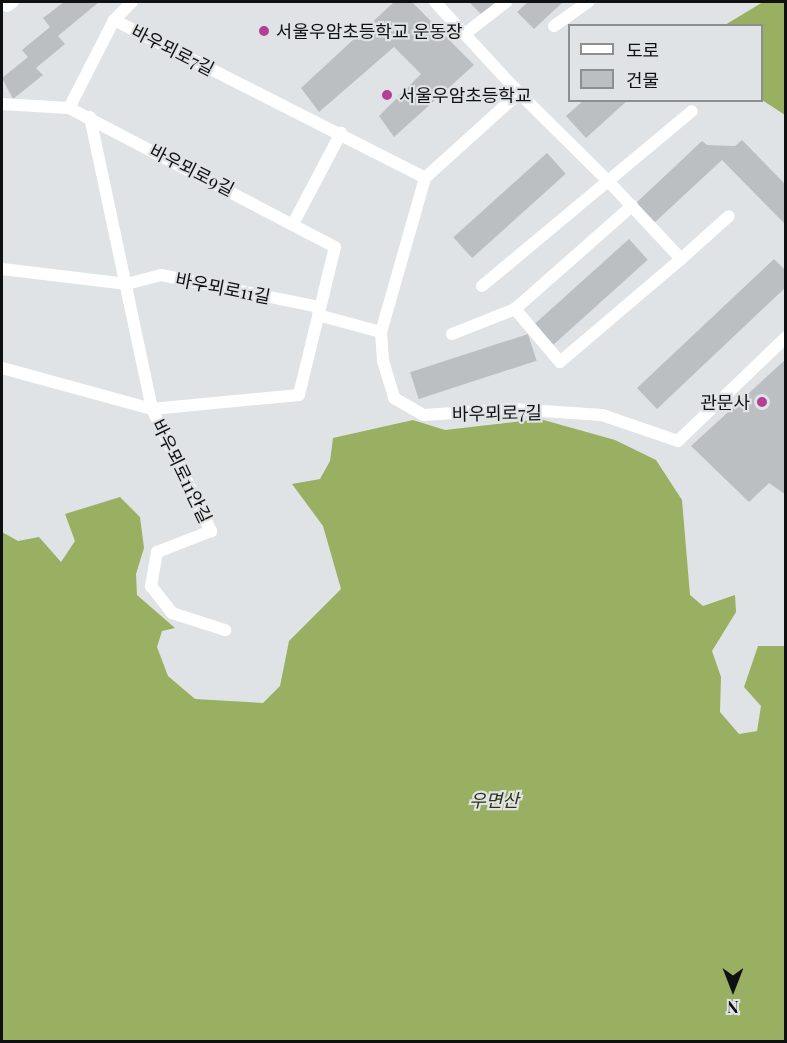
<!DOCTYPE html>
<html>
<head>
<meta charset="utf-8">
<style>
  body { margin:0 }
  #map { position:relative; width:787px; height:1043px; overflow:hidden; background:#e0e3e5; font-family:"Playfair Display","Noto Sans KR",serif }
  div>[style] { position:absolute }
  .forest>* { inset:0; background:#99af61 }
  .building>* { inset:0; background:#bcbfc2; transform-origin:0 0 }
  .street>* { height:12px; margin:-6px; padding:0 6px; transform-origin:6px; border-radius:6px; background:#fff }
  .dots>* { width:16px; height:16px; translate:-50% -50%; box-sizing:border-box; border:3px solid #e0e3e5; border-radius:50% }
  span { translate:-50% -50%; white-space:nowrap; text-align:center; line-height:1.15; -webkit-text-stroke:4.5px #e0e3e5; paint-order:stroke }
  .poi-label { font-size:18px; color:#0f1011 }
  .left { translate:0 -50%; text-align:left }
  .right { translate:-100% -50%; text-align:right }
  .street-label { font-size:18px; color:#0f1011 }
  .park-label { font-size:18px; color:#2b3412; font-style:italic }
  .frame { position:absolute; inset:0; border:3px solid #0f1011; pointer-events:none }
  .legend { position:absolute; left:568px; top:24px; width:195px; height:78px; box-sizing:border-box; background:#e0e3e5; border:2px solid #8c8f90; margin:0; padding:8px 10px; list-style:none; font-size:18px; color:#0f1011 }
  .legend li { display:flex; align-items:center; gap:12px; height:30px }
  .legend b { width:30px; border:2px solid #8c8f90 }
  .north { position:absolute; left:703px; top:959px; width:60px; height:60px; -webkit-text-stroke:4px #e0e3e5; paint-order:stroke; rotate:180deg; font-size:16px; font-weight:700; line-height:24px; text-align:center; color:#0f1011 }
  .north::after { content:''; display:block; margin:auto; width:21px; height:27px; background:#0f1011; clip-path:polygon(50% 0,100% 100%,50% 72%,0 100%) }
</style>
</head>
<body>
<div id="map">
  <div class="forest">
    <div style="clip-path:polygon(763px 2px,785px 2px,785px 115px,762px 100px,762px 26px,725px 25px)"></div>
    <div style="clip-path:polygon(540px 419px,615px 440px,656px 460px,682px 500px,690px 595px,703px 606px,735px 595px,736px 612px,712px 651px,721px 677px,720px 712px,739px 734px,757px 731px,761px 706px,744px 687px,758px 646px,785px 646px,785px 1041px,2px 1041px,2px 532px,18px 541px,39px 537px,61px 562px,75px 541px,65px 514px,120px 497px,140px 517px,144px 548px,136px 574px,137px 595px,175px 628px,162px 631px,157px 647px,168px 676px,195px 699px,263px 703px,280px 686px,289px 641px,341px 589px,323px 526px,292px 484px,320px 479px,330px 461px,333px 438px,413px 420px,445px 430px)"></div>
  </div>
  <div class="building">
    <div style="clip-path:polygon(64px 2px,99px 2px,58px 36px,65px 44px,36px 68px,43px 75px,13px 99px,2px 78px,28px 57px,22px 50px,50px 27px,43px 18px)"></div>
    <div style="clip-path:polygon(394px 2px,412px 2px,474px 65px,394px 137px,379px 116px,421px 74px,394px 47px,319px 112px,301px 88px)"></div>
    <div style="clip-path:polygon(469px 2px,497px 2px,482px 15px)"></div>
    <div style="clip-path:polygon(528px 2px,563px 2px,534px 29px,517px 12px)"></div>
    <div style="clip-path:polygon(584px 100px,628px 100px,586px 138px,566px 116px)"></div>
    <div style="clip-path:polygon(742px 140px,786px 185px,786px 225px,722px 160px,653px 224px,635px 204px,702px 141px,707px 145px,735px 146px)"></div>
    <div style="left:547px;top:153px;width:28px;height:126px;rotate:48deg"></div>
    <div style="left:629px;top:239px;width:28px;height:127px;rotate:48deg"></div>
    <div style="clip-path:polygon(774px 259px,786px 271px,786px 287px,657px 409px,637px 388px)"></div>
    <div style="left:528px;top:334px;width:28px;height:124px;rotate:72deg"></div>
    <div style="clip-path:polygon(786px 359px,786px 495px,769px 483px,749px 502px,691px 446px)"></div>
  </div>
  <div class="street">
    <div style="left:435px;top:2px;width:124px;rotate:47.3deg"></div>
    <div style="left:519px;top:93px;width:128px;rotate:44.7deg"></div>
    <div style="left:610px;top:183px;width:104px;rotate:46.9deg"></div>
    <div style="left:681px;top:259px;width:159px;rotate:139.6deg"></div>
    <div style="left:560px;top:362px;width:70px;rotate:-130.3deg"></div>
    <div style="left:515px;top:309px;width:156px;rotate:-41.4deg"></div>
    <div style="left:7px;top:6px;width:7px;rotate:-34deg"></div>
    <div style="left:114px;top:20px;width:349px;rotate:26.9deg"></div>
    <div style="left:554px;top:26px;width:42px;rotate:-35.2deg"></div>
    <div style="left:466px;top:33px;width:51px;rotate:-37.8deg"></div>
    <div style="left:519px;top:93px;width:127px;rotate:137.9deg"></div>
    <div style="left:425px;top:178px;width:160px;rotate:105.9deg"></div>
    <div style="left:381px;top:332px;width:29px;rotate:86deg"></div>
    <div style="left:383px;top:361px;width:39px;rotate:73deg"></div>
    <div style="left:394px;top:398px;width:34px;rotate:30deg"></div>
    <div style="left:424px;top:415px;width:89px;rotate:-3.9deg"></div>
    <div style="left:513px;top:409px;width:89px;rotate:3.9deg"></div>
    <div style="left:602px;top:415px;width:80px;rotate:18.9deg"></div>
    <div style="left:678px;top:441px;width:150px;rotate:-43.9deg"></div>
    <div style="left:2px;top:104px;width:67px;rotate:3.4deg"></div>
    <div style="left:69px;top:108px;width:300px;rotate:27.6deg"></div>
    <div style="left:335px;top:247px;width:152px;rotate:103.7deg"></div>
    <div style="left:299px;top:395px;width:148px;rotate:174.6deg"></div>
    <div style="left:152px;top:409px;width:156px;rotate:-164.7deg"></div>
    <div style="left:69px;top:108px;width:99px;rotate:-62.9deg"></div>
    <div style="left:114px;top:20px;width:25px;rotate:-45deg"></div>
    <div style="left:90px;top:117px;width:299px;rotate:78deg"></div>
    <div style="left:152px;top:409px;width:136px;rotate:64.2deg"></div>
    <div style="left:211px;top:531px;width:58px;rotate:158.7deg"></div>
    <div style="left:157px;top:552px;width:35px;rotate:100deg"></div>
    <div style="left:151px;top:586px;width:34px;rotate:52deg"></div>
    <div style="left:172px;top:613px;width:56px;rotate:17.8deg"></div>
    <div style="left:294px;top:222px;width:101px;rotate:-62.2deg"></div>
    <div style="left:681px;top:259px;width:64px;rotate:-41.9deg"></div>
    <div style="left:2px;top:269px;width:126px;rotate:6.8deg"></div>
    <div style="left:127px;top:284px;width:35px;rotate:-15deg"></div>
    <div style="left:161px;top:275px;width:162px;rotate:11.4deg"></div>
    <div style="left:482px;top:286px;width:273px;rotate:-39.8deg"></div>
    <div style="left:318px;top:315px;width:65px;rotate:15.1deg"></div>
    <div style="left:452px;top:334px;width:68px;rotate:-21.6deg"></div>
  </div>
  <div class="dots">
    <div style="left:264px;top:31px;background:#b53f95"></div>
    <div style="left:387px;top:95px;background:#b53f95"></div>
    <div style="left:762px;top:402px;background:#b53f95"></div>
  </div>
  <div class="poi-label">
    <span class="left" style="left:276px;top:31px">서울우암초등학교 운동장</span>
    <span class="left" style="left:399px;top:95px">서울우암초등학교</span>
    <span class="right" style="left:750px;top:402px">관문사</span>
  </div>
  <div class="street-label">
    <span style="left:173px;top:50px;rotate:27deg">바우뫼로7길</span>
    <span style="left:192px;top:170px;rotate:27deg">바우뫼로9길</span>
    <span style="left:223px;top:288px;rotate:11deg">바우뫼로11길</span>
    <span style="left:497px;top:413px;rotate:-1deg">바우뫼로7길</span>
    <span style="left:182px;top:471px;rotate:64deg">바우뫼로11안길</span>
  </div>
  <div class="park-label">
    <span style="left:494px;top:800px">우면산</span>
  </div>
  <div class="frame"></div>
  <ul class="legend">
  <li><b style="height:8px;background:#fff"></b>도로</li>
  <li><b style="height:16px;background:#bcbfc2"></b>건물</li>
  </ul>
  <div class="north">N</div>
</div>
</body>
</html>
